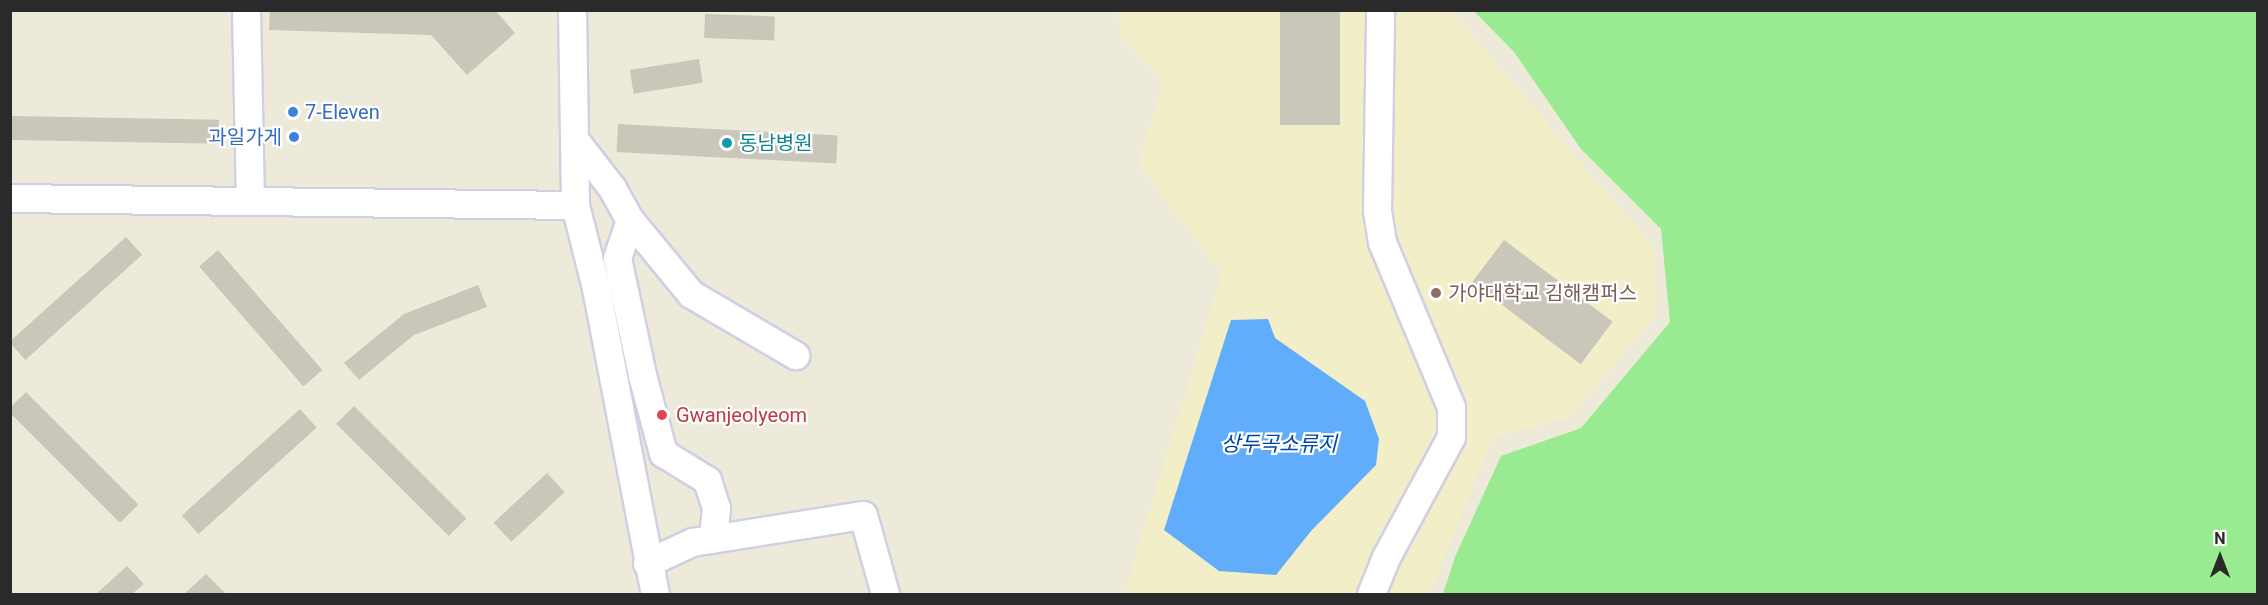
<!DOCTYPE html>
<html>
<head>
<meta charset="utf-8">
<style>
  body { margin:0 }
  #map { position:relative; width:2268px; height:605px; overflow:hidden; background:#eeeada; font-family:Roboto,"Noto Sans KR",sans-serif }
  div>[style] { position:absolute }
  .education>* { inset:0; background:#f1eec8 }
  .green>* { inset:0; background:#99ea91 }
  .water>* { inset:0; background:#62adfb }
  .building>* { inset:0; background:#c9c6ba; transform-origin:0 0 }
  .roads { filter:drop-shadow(2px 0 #d0cfe4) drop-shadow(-2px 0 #d0cfe4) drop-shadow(0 2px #d0cfe4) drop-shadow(0 -2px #d0cfe4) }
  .minor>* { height:27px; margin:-13.5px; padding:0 13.5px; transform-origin:13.5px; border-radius:13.5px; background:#fff }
  .dots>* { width:16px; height:16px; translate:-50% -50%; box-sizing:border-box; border:3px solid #fff; border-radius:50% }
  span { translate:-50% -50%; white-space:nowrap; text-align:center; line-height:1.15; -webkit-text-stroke:4.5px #fff; paint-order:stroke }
  .shop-label { font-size:20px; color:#366cbe }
  .left { translate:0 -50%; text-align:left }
  .right { translate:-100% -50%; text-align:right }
  .culture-label { font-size:20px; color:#0d838f }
  .education-label { font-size:20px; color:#785e54 }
  .health-label { font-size:20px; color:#be3a42 }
  .water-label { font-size:21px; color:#0045a8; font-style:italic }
  .frame { position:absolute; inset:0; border:12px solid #2a2a2a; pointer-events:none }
  .north { position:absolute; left:2190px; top:527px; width:60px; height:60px; -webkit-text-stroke:4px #fff; paint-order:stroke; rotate:0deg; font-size:16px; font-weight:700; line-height:24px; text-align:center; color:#2a2a2a }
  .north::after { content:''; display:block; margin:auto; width:21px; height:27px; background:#2a2a2a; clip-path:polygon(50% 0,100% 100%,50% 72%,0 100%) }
</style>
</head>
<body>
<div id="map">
  <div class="education">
    <div style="clip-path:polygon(1117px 11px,1451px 11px,1654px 248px,1657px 315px,1568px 418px,1493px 437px,1430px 594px,1124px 594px,1222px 272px,1138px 165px,1163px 83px,1122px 38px)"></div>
  </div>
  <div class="green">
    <div style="clip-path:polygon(1474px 11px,2257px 11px,2257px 594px,1443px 594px,1455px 557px,1501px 456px,1581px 428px,1670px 322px,1661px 229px,1581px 149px,1514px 52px)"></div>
  </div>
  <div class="water">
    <div style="clip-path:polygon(1268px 319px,1275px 338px,1365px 401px,1379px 439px,1376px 465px,1311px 531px,1276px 575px,1219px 571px,1164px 530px,1231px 320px)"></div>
  </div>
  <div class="building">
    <div style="clip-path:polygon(270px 10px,495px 10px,515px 33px,467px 75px,431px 35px,269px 30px)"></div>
    <div style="left:1280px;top:10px;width:60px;height:115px"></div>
    <div style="left:705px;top:14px;width:70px;height:24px;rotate:2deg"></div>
    <div style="left:699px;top:59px;width:24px;height:70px;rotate:81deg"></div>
    <div style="left:10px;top:116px;width:209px;height:24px;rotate:1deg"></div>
    <div style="left:618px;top:124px;width:220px;height:28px;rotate:3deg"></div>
    <div style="left:126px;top:237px;width:24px;height:157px;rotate:48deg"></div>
    <div style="left:1504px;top:240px;width:136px;height:53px;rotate:37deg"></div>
    <div style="left:218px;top:250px;width:159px;height:25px;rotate:49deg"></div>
    <div style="clip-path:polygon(478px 285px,487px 307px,414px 335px,359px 380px,344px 363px,404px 314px)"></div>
    <div style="left:26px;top:392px;width:159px;height:26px;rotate:45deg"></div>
    <div style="left:354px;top:406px;width:159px;height:25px;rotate:45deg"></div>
    <div style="left:300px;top:409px;width:25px;height:159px;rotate:48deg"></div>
    <div style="left:547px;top:473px;width:26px;height:73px;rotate:47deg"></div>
    <div style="clip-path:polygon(127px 566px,144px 584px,132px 594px,96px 594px)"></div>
    <div style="clip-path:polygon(206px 574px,226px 594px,184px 594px)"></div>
  </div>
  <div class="roads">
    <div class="minor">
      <div style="left:246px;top:10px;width:190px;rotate:88.8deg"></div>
      <div style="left:572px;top:10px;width:195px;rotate:89.1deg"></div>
      <div style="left:575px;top:205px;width:86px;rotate:75.8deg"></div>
      <div style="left:596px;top:288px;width:312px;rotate:79.1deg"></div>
      <div style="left:574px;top:139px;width:62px;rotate:52.2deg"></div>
      <div style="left:612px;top:188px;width:37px;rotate:61deg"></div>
      <div style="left:630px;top:220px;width:40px;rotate:108.9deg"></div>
      <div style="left:617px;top:258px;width:120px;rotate:77.9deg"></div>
      <div style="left:642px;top:375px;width:81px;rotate:74.9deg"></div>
      <div style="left:663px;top:453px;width:52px;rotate:31.5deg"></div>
      <div style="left:707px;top:480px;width:29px;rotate:72deg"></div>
      <div style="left:716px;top:508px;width:31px;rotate:96deg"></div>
      <div style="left:10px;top:198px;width:565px;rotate:0.71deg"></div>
      <div style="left:630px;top:220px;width:96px;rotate:50.5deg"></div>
      <div style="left:691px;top:294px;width:121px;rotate:30.4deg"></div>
      <div style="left:647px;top:563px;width:50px;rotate:-25deg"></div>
      <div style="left:692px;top:542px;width:173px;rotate:-9deg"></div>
      <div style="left:863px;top:515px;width:82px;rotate:74.4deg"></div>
      <div style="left:1371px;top:594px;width:40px;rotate:-68deg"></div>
      <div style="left:1386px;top:557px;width:136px;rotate:-61.6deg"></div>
      <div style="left:1451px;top:437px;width:30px;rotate:-90deg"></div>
      <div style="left:1451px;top:407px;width:179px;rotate:-112.7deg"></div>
      <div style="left:1382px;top:242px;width:32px;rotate:-99deg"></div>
      <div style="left:1377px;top:210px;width:200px;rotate:-89.1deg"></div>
    </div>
  </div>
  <div class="dots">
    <div style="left:293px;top:112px;background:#3f7fe0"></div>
    <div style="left:294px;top:137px;background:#3f7fe0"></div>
    <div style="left:727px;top:143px;background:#0f9aa8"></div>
    <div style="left:1436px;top:293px;background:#8d6e63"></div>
    <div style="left:662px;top:415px;background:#e0444e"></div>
  </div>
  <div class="shop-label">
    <span class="left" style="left:305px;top:112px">7-Eleven</span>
    <span class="right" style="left:282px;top:137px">과일가게</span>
  </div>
  <div class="culture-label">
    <span class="left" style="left:739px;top:143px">동남병원</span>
  </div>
  <div class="education-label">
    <span class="left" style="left:1448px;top:293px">가야대학교 김해캠퍼스</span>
  </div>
  <div class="health-label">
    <span class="left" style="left:676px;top:415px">Gwanjeolyeom</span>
  </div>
  <div class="water-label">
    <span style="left:1279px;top:444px">상두곡소류지</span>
  </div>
  <div class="frame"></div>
  <div class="north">N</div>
</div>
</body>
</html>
